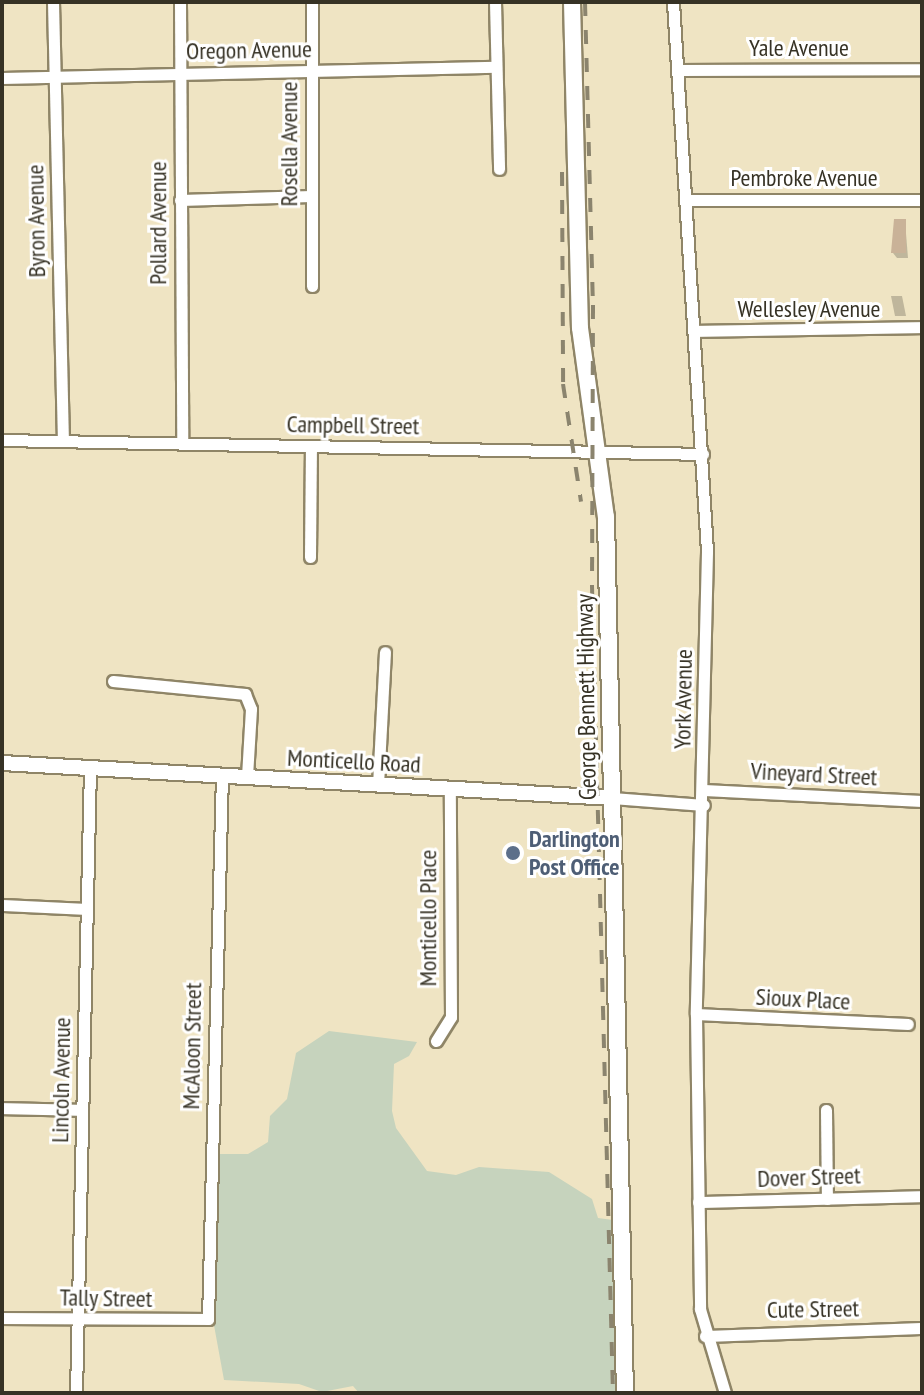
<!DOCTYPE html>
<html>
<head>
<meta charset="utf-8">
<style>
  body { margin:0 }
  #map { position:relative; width:924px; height:1395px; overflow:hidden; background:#efe4c3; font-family:"PT Sans Narrow",sans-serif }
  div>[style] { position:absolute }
  .green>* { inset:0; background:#c6d3bd }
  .shadow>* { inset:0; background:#0003 }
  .building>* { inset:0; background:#c9b298 }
  .roads { filter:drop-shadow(2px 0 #8f8567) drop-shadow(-2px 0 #8f8567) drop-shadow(0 2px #8f8567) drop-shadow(0 -2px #8f8567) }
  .minor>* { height:11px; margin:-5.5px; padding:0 5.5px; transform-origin:5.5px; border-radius:5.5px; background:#fff }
  .tertiary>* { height:14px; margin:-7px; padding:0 7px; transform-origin:7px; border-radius:7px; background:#fff }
  .secondary>* { height:16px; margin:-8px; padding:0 8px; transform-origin:8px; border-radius:8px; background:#fff }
  .rail>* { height:4px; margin-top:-2px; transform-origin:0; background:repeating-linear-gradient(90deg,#8b846e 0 14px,transparent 0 28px) }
  .dots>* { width:22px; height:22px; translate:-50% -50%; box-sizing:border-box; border:4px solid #fff; border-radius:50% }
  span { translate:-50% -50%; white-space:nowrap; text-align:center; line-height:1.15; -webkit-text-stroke:6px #fff; paint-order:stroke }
  .street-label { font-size:24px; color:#363225 }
  .service-label { font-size:24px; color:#4e5e75; font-weight:700 }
  .left { translate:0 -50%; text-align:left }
  .frame { position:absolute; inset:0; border:4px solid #363225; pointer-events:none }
</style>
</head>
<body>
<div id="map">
  <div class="green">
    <div style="clip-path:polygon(329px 1031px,417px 1042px,409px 1056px,394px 1064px,392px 1111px,396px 1128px,427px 1171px,456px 1175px,479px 1167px,549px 1172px,592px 1199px,598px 1218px,620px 1221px,624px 1393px,359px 1393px,353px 1386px,322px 1392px,299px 1384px,224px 1380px,209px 1298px,211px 1154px,248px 1154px,268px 1142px,270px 1116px,287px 1099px,296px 1053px)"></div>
  </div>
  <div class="shadow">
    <div style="clip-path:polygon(905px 221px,908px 258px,897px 258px,893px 253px)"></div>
    <div style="clip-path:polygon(891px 296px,902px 296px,906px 316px,895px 316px)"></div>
  </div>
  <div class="building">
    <div style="clip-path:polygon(894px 219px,906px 219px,906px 253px,891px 253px)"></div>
  </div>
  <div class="roads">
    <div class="minor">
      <div style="left:53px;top:2px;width:437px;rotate:88.7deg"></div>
      <div style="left:180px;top:2px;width:441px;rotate:89.7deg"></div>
      <div style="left:495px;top:2px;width:167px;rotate:88.6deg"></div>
      <div style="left:673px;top:2px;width:551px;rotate:86.46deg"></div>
      <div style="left:707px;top:552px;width:462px;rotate:91.4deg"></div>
      <div style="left:696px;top:1014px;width:295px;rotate:89.2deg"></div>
      <div style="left:700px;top:1309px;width:88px;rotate:73.4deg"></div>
      <div style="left:677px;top:70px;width:245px;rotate:-0.2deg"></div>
      <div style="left:2px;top:78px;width:494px;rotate:-1.3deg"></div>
      <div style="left:180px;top:200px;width:131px;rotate:-1.7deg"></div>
      <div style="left:685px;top:200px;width:237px"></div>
      <div style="left:312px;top:286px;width:284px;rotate:-90deg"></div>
      <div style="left:696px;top:331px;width:226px;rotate:-1deg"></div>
      <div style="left:2px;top:440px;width:701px;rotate:1.14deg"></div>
      <div style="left:310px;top:557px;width:111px;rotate:-89.5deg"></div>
      <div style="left:113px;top:681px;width:133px;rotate:5.6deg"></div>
      <div style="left:245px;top:694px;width:16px;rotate:68deg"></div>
      <div style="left:251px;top:709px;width:67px;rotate:93.4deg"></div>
      <div style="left:378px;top:785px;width:133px;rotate:-87deg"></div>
      <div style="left:704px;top:790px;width:218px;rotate:2.9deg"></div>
      <div style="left:612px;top:798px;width:92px;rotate:4.4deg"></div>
      <div style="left:2px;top:905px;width:85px;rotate:2.7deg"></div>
      <div style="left:696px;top:1014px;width:212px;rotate:2.7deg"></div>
      <div style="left:436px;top:1041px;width:28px;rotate:-58deg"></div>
      <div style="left:451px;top:1017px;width:228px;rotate:-90.3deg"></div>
      <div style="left:2px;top:1108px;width:80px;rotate:1.4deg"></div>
      <div style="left:826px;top:1110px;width:89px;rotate:89.4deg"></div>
      <div style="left:698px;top:1202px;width:224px;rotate:-1.5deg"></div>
      <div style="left:2px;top:1318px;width:206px;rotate:0.3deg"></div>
      <div style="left:208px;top:1319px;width:544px;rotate:-88.53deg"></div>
      <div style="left:705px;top:1336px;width:217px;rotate:-2.1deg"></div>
      <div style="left:76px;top:1393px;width:625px;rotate:-88.72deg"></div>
    </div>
    <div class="tertiary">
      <div style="left:2px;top:763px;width:611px;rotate:3.28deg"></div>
    </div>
    <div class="secondary">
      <div style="left:572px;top:2px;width:326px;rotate:88.6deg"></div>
      <div style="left:580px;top:328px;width:191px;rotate:82.2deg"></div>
      <div style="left:606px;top:517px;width:876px;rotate:88.76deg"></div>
    </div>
  </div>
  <div class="rail">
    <div style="left:585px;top:2px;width:303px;rotate:88.5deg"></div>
    <div style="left:593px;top:305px;width:281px;rotate:90.2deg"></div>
    <div style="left:592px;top:586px;width:807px;rotate:88.51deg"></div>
    <div style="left:562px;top:172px;width:212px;rotate:89.7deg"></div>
    <div style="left:563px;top:384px;width:119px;rotate:81.3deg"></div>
  </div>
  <div class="dots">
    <div style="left:513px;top:853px;background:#5c6f8a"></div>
  </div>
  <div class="street-label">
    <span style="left:799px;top:48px">Yale Avenue</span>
    <span style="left:249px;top:50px;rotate:-1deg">Oregon Avenue</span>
    <span style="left:289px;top:144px;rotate:-90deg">Rosella Avenue</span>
    <span style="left:804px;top:178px">Pembroke Avenue</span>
    <span style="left:36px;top:221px;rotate:-91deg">Byron Avenue</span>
    <span style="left:158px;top:223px;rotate:-90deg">Pollard Avenue</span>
    <span style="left:809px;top:309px">Wellesley Avenue</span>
    <span style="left:353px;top:425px;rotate:1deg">Campbell Street</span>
    <span style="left:586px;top:697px;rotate:-91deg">George Bennett Highway</span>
    <span style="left:683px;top:699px;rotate:-89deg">York Avenue</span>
    <span style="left:354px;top:761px;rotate:3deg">Monticello Road</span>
    <span style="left:814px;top:774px;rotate:3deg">Vineyard Street</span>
    <span style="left:428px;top:918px;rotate:-90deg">Monticello Place</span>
    <span style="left:803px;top:999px;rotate:3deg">Sioux Place</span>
    <span style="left:192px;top:1046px;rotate:-89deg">McAloon Street</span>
    <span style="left:61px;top:1080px;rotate:-89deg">Lincoln Avenue</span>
    <span style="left:809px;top:1177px;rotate:-2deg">Dover Street</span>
    <span style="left:106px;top:1298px;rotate:1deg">Tally Street</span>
    <span style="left:813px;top:1309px;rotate:-1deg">Cute Street</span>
  </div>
  <div class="service-label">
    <span class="left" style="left:529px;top:853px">Darlington<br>Post Office</span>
  </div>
  <div class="frame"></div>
</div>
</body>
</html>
